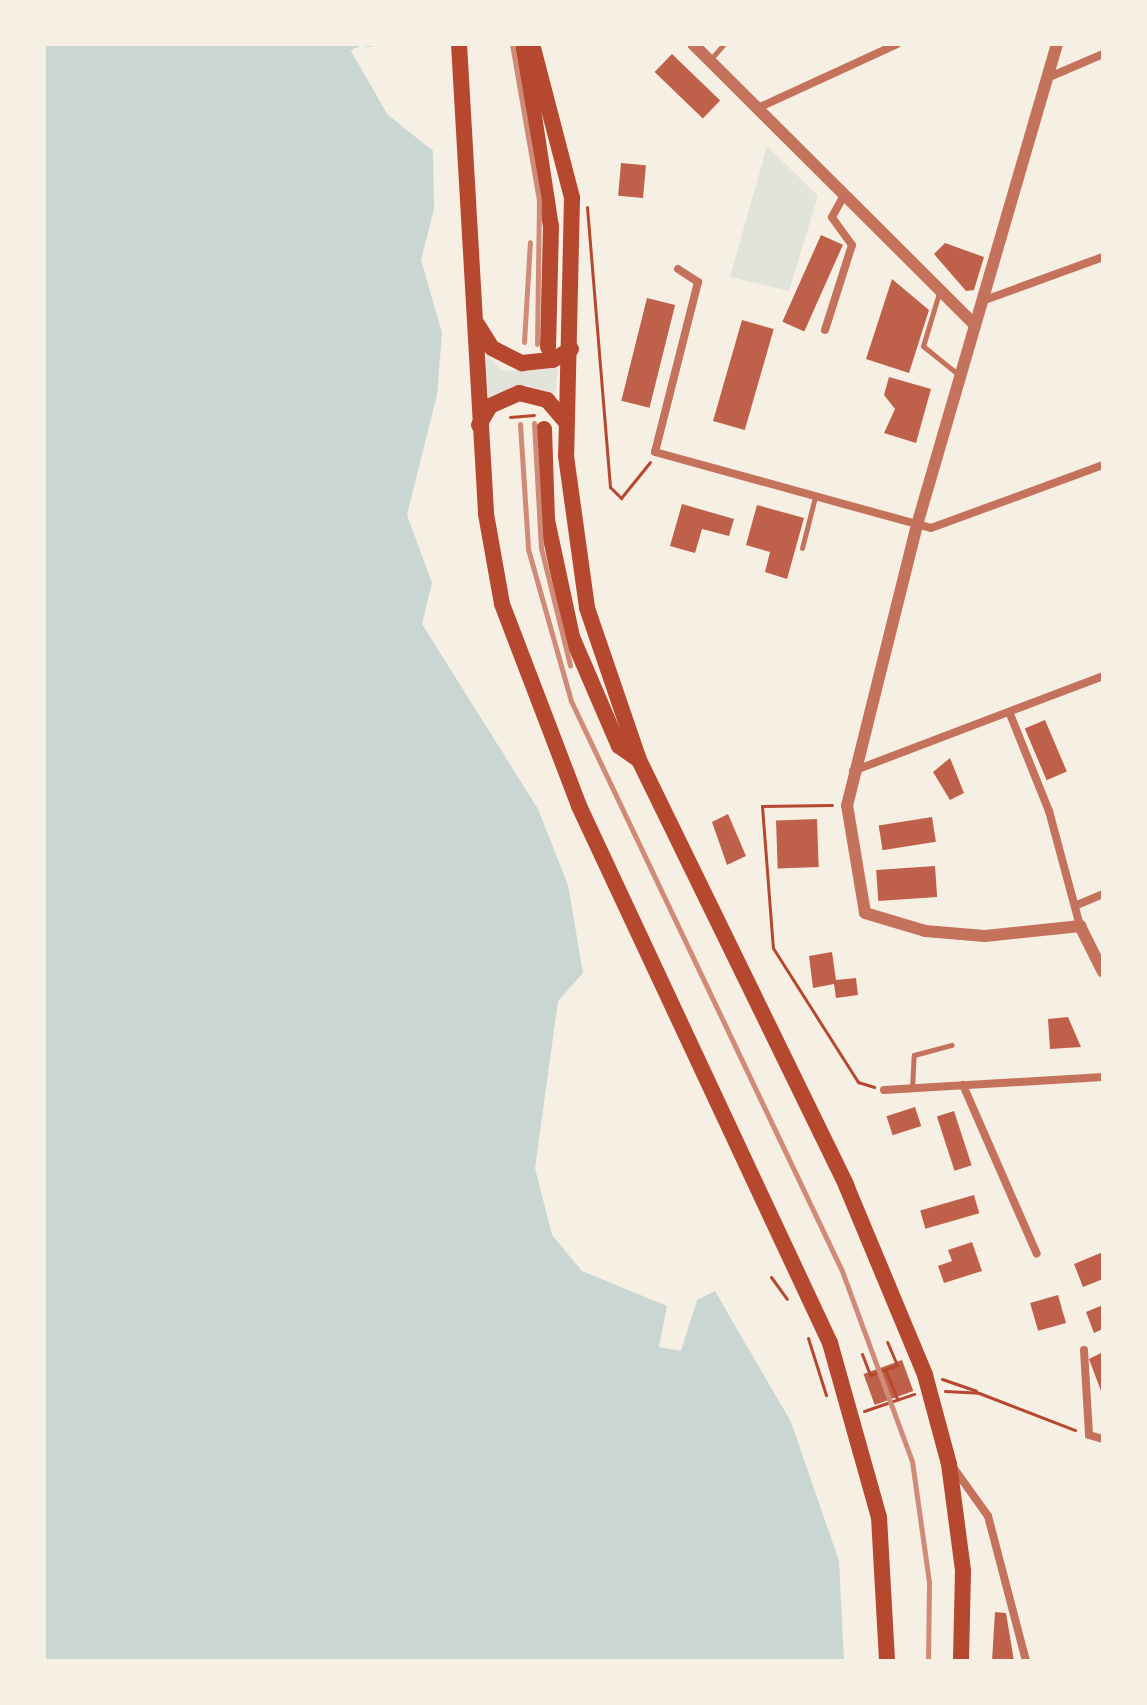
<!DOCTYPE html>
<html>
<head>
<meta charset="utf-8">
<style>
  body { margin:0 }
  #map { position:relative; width:1147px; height:1705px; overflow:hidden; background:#f6efe4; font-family:"PT Serif",serif }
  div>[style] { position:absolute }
  .green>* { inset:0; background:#e2e4dc }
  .water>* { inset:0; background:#c9d6d2 }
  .stream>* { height:5px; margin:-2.5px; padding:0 2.5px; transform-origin:2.5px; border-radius:2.5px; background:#c9d6d2 }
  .building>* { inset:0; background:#bf614a; transform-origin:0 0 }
  .path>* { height:3px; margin:-1.5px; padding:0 1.5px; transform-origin:1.5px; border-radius:1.5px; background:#b5482f }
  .service>* { height:5px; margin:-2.5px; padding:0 2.5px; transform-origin:2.5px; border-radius:2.5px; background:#c5725c }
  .minor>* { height:8px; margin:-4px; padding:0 4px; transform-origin:4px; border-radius:4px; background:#c5725c }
  .tertiary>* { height:12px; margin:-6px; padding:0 6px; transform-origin:6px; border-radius:6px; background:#c5725c }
  .primary>* { height:16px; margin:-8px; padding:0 8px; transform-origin:8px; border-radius:8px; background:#b5482f }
  .rail>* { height:5px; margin:-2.5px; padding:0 2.5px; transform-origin:2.5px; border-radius:2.5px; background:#cf8b77 }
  span { translate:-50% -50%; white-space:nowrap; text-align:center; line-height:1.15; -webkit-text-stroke:7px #f6efe4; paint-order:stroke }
  .frame { position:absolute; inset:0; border:46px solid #f6efe4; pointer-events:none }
</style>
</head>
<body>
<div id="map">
  <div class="green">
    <div style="clip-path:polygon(767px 146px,818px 196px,789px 291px,730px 277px)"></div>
    <div style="clip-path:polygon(486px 353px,502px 371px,558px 368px,555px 398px,528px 385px,488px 400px)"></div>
  </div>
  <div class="water">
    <div style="clip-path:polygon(44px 44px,347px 44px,387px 114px,433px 151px,434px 209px,421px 260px,442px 333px,437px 395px,407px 515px,432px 583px,422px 624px,538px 809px,568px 885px,583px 973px,558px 1001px,535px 1168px,552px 1235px,582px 1271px,667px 1306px,659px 1347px,681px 1351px,697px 1300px,715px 1291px,791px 1422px,839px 1561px,844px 1661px,44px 1661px)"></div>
  </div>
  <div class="stream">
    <div style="left:367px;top:44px;width:2px"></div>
    <div style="left:348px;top:48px;width:10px;rotate:-24deg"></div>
  </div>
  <div class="building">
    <div style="left:672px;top:54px;width:67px;height:25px;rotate:44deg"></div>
    <div style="left:621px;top:163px;width:25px;height:33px;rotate:5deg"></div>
    <div style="left:821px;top:235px;width:24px;height:95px;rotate:24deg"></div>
    <div style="clip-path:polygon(945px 243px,984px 257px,974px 290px,966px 291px,934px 254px)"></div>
    <div style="clip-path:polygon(892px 279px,929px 310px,909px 373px,866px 359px)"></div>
    <div style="left:647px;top:298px;width:29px;height:106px;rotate:14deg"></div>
    <div style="left:742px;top:320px;width:33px;height:105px;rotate:16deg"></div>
    <div style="clip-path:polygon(889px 377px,931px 389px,916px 443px,884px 433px,895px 409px,884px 395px)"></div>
    <div style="clip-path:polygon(682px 504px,734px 519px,729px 536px,702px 529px,695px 553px,670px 546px)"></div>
    <div style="clip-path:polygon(757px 505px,804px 518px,787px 579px,765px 572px,770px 552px,746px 545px)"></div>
    <div style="left:1045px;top:720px;width:56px;height:22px;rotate:67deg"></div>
    <div style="clip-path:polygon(950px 758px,964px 793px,950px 800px,933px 772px)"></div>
    <div style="clip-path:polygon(728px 814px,746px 856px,727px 865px,712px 822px)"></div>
    <div style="left:932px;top:817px;width:25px;height:54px;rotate:81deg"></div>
    <div style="left:817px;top:819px;width:48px;height:41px;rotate:88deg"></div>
    <div style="left:935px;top:866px;width:31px;height:59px;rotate:86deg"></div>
    <div style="clip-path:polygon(832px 952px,836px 980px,856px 978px,858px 995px,836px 998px,834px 984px,813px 988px,809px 956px)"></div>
    <div style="clip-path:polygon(1068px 1017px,1081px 1047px,1050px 1049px,1048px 1019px)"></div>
    <div style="left:915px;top:1107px;width:20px;height:30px;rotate:72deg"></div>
    <div style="left:954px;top:1111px;width:57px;height:18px;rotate:72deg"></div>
    <div style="left:974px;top:1195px;width:19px;height:56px;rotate:74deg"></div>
    <div style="clip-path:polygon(972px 1242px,982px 1271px,944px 1283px,938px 1266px,952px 1261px,948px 1250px)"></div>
    <div style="clip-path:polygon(1103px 1252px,1103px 1279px,1083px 1287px,1074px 1264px)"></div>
    <div style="left:1058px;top:1295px;width:29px;height:29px;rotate:74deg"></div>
    <div style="clip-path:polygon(1103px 1305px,1103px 1329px,1094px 1333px,1086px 1312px)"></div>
    <div style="clip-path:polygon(1103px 1352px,1103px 1390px,1101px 1391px,1089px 1359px)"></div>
    <div style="left:902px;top:1360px;width:33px;height:41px;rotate:70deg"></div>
    <div style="clip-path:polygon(995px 1612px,1006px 1613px,1014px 1661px,992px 1661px)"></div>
  </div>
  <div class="path">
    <div style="left:587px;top:207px;width:281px;rotate:85.3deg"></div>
    <div style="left:610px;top:487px;width:16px;rotate:45deg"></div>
    <div style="left:621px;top:498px;width:46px;rotate:-51.1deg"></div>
    <div style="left:510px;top:417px;width:24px;rotate:-5deg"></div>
    <div style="left:832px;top:805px;width:70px;rotate:179.2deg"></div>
    <div style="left:762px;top:806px;width:142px;rotate:85.6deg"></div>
    <div style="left:773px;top:948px;width:159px;rotate:57.6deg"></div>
    <div style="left:858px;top:1082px;width:17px;rotate:17deg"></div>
    <div style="left:771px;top:1277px;width:27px;rotate:54deg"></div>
    <div style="left:808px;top:1338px;width:60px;rotate:72.5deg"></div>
    <div style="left:862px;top:1354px;width:22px;rotate:69deg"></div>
    <div style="left:870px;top:1375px;width:29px;rotate:-20deg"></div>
    <div style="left:897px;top:1365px;width:25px;rotate:-113deg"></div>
    <div style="left:885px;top:1369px;width:32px;rotate:68deg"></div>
    <div style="left:942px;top:1379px;width:36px;rotate:19deg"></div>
    <div style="left:945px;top:1391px;width:34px;rotate:3deg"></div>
    <div style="left:979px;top:1393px;width:103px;rotate:21.1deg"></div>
    <div style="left:864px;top:1411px;width:53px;rotate:-18.8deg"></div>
  </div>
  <div class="service">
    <div style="left:710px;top:60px;width:21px;rotate:-49deg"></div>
    <div style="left:939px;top:293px;width:55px;rotate:106.8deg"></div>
    <div style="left:923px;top:346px;width:46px;rotate:38.9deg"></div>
    <div style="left:802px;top:548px;width:53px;rotate:-75.7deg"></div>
    <div style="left:912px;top:1088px;width:33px;rotate:-87deg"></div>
    <div style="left:914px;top:1055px;width:39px;rotate:-15deg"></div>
  </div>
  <div class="minor">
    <div style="left:1047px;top:78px;width:61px;rotate:-23.2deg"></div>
    <div style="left:758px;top:108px;width:153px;rotate:-24.7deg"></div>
    <div style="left:678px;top:269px;width:24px;rotate:33deg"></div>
    <div style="left:698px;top:282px;width:175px;rotate:104.2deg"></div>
    <div style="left:655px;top:452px;width:286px;rotate:15.4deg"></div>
    <div style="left:931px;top:528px;width:183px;rotate:-20.1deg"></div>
    <div style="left:982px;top:301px;width:129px;rotate:-20deg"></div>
    <div style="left:825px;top:330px;width:89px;rotate:-72.4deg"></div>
    <div style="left:852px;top:245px;width:34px;rotate:-126deg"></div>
    <div style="left:832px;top:217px;width:26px;rotate:-61deg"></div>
    <div style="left:1010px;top:714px;width:105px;rotate:68.1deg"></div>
    <div style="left:1049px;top:811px;width:119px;rotate:74.9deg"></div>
    <div style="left:853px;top:771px;width:267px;rotate:-20.8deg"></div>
    <div style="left:1077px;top:905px;width:28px;rotate:-23deg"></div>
    <div style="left:963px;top:1085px;width:184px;rotate:66.4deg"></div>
    <div style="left:884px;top:1090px;width:219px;rotate:-3.4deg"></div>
    <div style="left:1084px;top:1350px;width:85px;rotate:86.6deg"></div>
    <div style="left:1089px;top:1435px;width:15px;rotate:16deg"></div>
    <div style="left:953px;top:1467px;width:60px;rotate:54.5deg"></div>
    <div style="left:988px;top:1516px;width:150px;rotate:75.3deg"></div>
  </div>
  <div class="tertiary">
    <div style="left:693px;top:44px;width:398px;rotate:44.9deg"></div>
    <div style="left:1057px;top:44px;width:501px;rotate:106.23deg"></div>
    <div style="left:917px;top:525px;width:289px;rotate:104deg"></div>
    <div style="left:847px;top:805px;width:109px;rotate:80.5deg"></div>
    <div style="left:865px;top:913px;width:63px;rotate:16.7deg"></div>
    <div style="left:925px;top:931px;width:60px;rotate:4.8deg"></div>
    <div style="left:985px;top:936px;width:96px;rotate:-6deg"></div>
    <div style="left:1080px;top:926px;width:51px;rotate:63.4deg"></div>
  </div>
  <div class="primary">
    <div style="left:459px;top:44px;width:471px;rotate:86.7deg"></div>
    <div style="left:486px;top:514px;width:91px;rotate:79.9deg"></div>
    <div style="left:502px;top:604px;width:216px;rotate:69.1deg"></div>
    <div style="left:579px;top:806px;width:593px;rotate:64.95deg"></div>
    <div style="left:830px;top:1343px;width:181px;rotate:74.3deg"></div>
    <div style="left:879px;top:1517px;width:144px;rotate:86.8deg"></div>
    <div style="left:523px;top:44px;width:184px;rotate:81.3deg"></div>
    <div style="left:551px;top:226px;width:121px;rotate:91.4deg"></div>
    <div style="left:532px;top:44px;width:159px;rotate:75.4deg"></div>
    <div style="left:572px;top:198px;width:258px;rotate:91.3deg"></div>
    <div style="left:566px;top:456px;width:153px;rotate:82.1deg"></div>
    <div style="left:587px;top:608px;width:161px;rotate:71.1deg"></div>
    <div style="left:639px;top:760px;width:473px;rotate:64deg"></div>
    <div style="left:846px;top:1185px;width:206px;rotate:67.4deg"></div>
    <div style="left:925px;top:1375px;width:92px;rotate:74.9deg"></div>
    <div style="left:949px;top:1464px;width:108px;rotate:82.5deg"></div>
    <div style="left:963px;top:1571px;width:90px;rotate:91.3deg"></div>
    <div style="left:477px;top:324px;width:28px;rotate:58deg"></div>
    <div style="left:492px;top:348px;width:34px;rotate:27deg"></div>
    <div style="left:522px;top:363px;width:31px;rotate:-6deg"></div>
    <div style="left:553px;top:360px;width:21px;rotate:-31deg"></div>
    <div style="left:479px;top:425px;width:22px;rotate:-60deg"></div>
    <div style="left:490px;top:406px;width:32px;rotate:-24deg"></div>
    <div style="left:519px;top:393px;width:29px;rotate:14deg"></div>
    <div style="left:547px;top:400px;width:29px;rotate:49deg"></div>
    <div style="left:544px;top:429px;width:91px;rotate:88.1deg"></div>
    <div style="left:547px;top:520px;width:120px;rotate:77.9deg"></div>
    <div style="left:572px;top:637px;width:119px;rotate:66.7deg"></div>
    <div style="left:619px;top:746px;width:24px;rotate:35deg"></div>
  </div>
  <div class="rail">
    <div style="left:512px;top:44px;width:159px;rotate:80.2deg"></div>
    <div style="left:539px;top:201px;width:143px;rotate:90.8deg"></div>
    <div style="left:524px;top:342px;width:100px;rotate:-86.6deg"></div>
    <div style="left:534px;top:423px;width:125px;rotate:86.8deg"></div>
    <div style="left:541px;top:548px;width:121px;rotate:76.1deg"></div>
    <div style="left:520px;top:424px;width:125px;rotate:86.3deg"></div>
    <div style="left:528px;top:549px;width:158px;rotate:74.2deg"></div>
    <div style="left:571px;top:701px;width:631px;rotate:64.57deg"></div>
    <div style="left:842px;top:1271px;width:202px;rotate:69.8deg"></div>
    <div style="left:912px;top:1461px;width:122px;rotate:82deg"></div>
    <div style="left:929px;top:1582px;width:79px;rotate:90.7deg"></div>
  </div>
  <div class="frame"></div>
</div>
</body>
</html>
